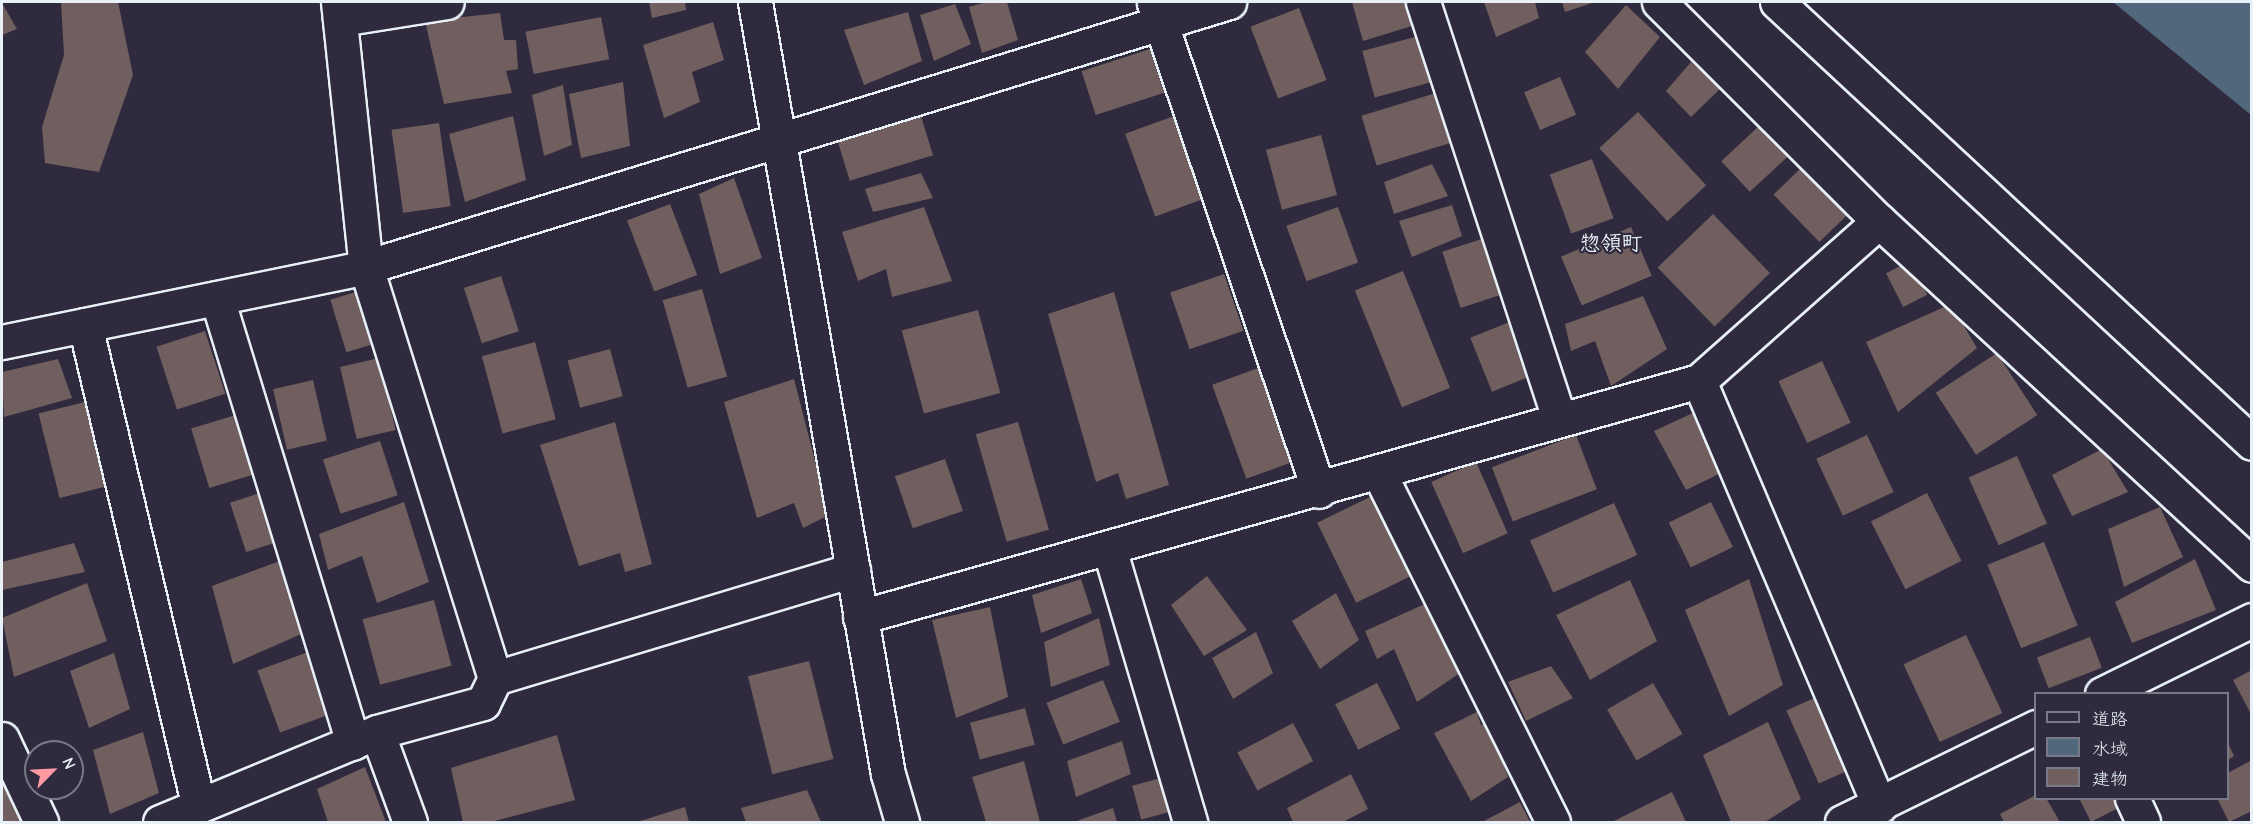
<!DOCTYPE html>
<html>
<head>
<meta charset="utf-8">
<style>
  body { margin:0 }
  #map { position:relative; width:2253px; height:824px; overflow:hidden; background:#2f2a3d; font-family:"Comic Neue","Klee One",sans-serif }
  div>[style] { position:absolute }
  .water>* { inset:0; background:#51677c }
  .building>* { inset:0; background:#705f5e; transform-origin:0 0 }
  .roads { filter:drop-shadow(2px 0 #e8f1f8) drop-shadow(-2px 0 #e8f1f8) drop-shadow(0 2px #e8f1f8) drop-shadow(0 -2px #e8f1f8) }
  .minor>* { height:33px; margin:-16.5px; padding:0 16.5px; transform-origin:16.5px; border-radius:16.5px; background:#2f2a3d }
  .tertiary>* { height:33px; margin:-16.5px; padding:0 16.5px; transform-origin:16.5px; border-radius:16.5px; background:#2f2a3d }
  span { translate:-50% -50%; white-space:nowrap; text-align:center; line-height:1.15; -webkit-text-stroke:4.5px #2f2a3d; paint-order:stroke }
  .quarter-label { font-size:21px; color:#e8f1f8; font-weight:700 }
  .frame { position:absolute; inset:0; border:3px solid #e8f1f8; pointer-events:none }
  .legend { position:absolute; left:2034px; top:692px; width:195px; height:108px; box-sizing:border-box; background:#2f2a3d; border:2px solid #797a88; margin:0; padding:8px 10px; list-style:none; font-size:18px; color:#e8f1f8 }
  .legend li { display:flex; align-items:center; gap:12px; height:30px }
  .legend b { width:30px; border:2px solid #797a88 }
  .north { position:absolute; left:24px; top:740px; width:60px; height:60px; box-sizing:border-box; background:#2f2a3d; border:2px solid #797a88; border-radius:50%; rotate:66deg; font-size:16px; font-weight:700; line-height:24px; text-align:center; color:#e8f1f8 }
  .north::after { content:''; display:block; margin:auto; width:21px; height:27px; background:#ff9aa2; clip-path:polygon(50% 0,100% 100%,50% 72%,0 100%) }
</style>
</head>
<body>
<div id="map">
  <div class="water">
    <div style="clip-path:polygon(2113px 2px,2251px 2px,2251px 115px)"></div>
  </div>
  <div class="building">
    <div style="clip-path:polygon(61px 2px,118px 2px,133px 75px,99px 172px,45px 163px,42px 127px,64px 55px)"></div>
    <div style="clip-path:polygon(649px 2px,685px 2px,686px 10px,652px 18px)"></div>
    <div style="clip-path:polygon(986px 2px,1007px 2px,1018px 40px,982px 53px,969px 7px)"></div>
    <div style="clip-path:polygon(1352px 2px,1408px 2px,1415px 25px,1363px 41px)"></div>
    <div style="clip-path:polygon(1484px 2px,1535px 2px,1539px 18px,1496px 37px)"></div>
    <div style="clip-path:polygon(1562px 2px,1595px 2px,1565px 12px)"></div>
    <div style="clip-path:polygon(2px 3px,17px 29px,2px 35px)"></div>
    <div style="clip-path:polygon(955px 4px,971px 44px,934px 61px,920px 15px)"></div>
    <div style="clip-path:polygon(1626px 5px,1660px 37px,1618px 89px,1585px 52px)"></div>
    <div style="left:1299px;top:8px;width:77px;height:52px;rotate:69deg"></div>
    <div style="clip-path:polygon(908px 12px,922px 61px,864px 85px,844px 30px)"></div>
    <div style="clip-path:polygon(500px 13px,504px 40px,516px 40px,518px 69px,506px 71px,512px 93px,444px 104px,425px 21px)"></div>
    <div style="left:601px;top:17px;width:43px;height:77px;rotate:79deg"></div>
    <div style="clip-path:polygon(713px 22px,724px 60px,692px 72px,700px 102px,664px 118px,643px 45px)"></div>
    <div style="left:1426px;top:34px;width:48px;height:66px;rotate:75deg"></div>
    <div style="left:1150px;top:49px;width:46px;height:72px;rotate:72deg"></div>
    <div style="clip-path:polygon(1691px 62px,1721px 88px,1691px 117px,1666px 91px)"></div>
    <div style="left:1560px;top:77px;width:41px;height:39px;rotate:67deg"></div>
    <div style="clip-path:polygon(623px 82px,630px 146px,581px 158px,569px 94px)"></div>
    <div style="clip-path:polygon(563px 85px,572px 145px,544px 156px,532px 95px)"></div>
    <div style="left:1436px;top:93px;width:52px;height:78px;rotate:73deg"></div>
    <div style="left:1638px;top:112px;width:100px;height:53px;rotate:47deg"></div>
    <div style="clip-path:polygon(513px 116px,526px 180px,465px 202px,449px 134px)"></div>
    <div style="left:921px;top:116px;width:41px;height:87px;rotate:73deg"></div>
    <div style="left:1174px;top:116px;width:88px;height:52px;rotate:70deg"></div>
    <div style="left:439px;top:123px;width:84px;height:48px;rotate:82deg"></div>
    <div style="left:1760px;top:125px;width:42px;height:53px;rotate:47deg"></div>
    <div style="left:1321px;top:135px;width:62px;height:57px;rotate:75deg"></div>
    <div style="left:1592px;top:159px;width:63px;height:45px;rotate:70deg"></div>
    <div style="clip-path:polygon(1432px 164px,1448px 196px,1394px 214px,1384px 182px)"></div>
    <div style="left:1803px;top:166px;width:66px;height:41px;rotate:46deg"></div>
    <div style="clip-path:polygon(921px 173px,933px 198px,873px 212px,865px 189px)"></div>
    <div style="clip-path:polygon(734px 178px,762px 258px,720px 274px,699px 194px)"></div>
    <div style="left:670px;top:204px;width:76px;height:46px;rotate:69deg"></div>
    <div style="clip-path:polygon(1452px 205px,1462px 236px,1412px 257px,1399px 221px)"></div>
    <div style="clip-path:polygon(924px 207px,952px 281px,892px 297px,886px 269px,858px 281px,842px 232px)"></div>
    <div style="left:1338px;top:207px;width:59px;height:55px;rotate:70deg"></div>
    <div style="left:1713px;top:214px;width:82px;height:77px;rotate:46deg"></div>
    <div style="left:1631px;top:227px;width:53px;height:76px;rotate:67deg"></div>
    <div style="left:1488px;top:237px;width:59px;height:48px;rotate:72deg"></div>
    <div style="left:1910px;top:261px;width:38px;height:27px;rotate:63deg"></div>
    <div style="left:1403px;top:271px;width:126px;height:52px;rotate:68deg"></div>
    <div style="left:1224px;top:274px;width:60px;height:57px;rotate:71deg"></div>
    <div style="left:501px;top:276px;width:58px;height:39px;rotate:72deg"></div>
    <div style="left:702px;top:289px;width:91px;height:41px;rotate:74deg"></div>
    <div style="left:359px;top:291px;width:55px;height:30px;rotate:73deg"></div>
    <div style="clip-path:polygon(1114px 292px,1169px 485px,1126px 499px,1118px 473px,1096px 482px,1048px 314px)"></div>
    <div style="clip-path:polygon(1643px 296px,1667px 349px,1611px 386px,1595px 341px,1571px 351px,1565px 324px)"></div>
    <div style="clip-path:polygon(1951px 304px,1977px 348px,1898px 412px,1866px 342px)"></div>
    <div style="left:978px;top:310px;width:86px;height:79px;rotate:75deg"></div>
    <div style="left:1512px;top:321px;width:58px;height:45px;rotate:68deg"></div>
    <div style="left:205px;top:331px;width:66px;height:51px;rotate:72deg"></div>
    <div style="left:535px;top:342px;width:80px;height:55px;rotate:75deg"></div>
    <div style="left:610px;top:349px;width:49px;height:44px;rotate:75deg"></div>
    <div style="left:1997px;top:353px;width:74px;height:73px;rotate:57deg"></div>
    <div style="left:379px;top:358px;width:74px;height:40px;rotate:77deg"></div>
    <div style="clip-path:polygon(58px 359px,72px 398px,4px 417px,2px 372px)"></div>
    <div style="left:1822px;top:361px;width:68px;height:48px;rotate:65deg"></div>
    <div style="left:1261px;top:367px;width:100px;height:52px;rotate:70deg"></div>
    <div style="clip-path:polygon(794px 379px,829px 515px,803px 528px,794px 503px,757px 518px,724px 402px)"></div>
    <div style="left:313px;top:380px;width:62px;height:41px;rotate:77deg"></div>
    <div style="left:89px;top:401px;width:87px;height:52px;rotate:76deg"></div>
    <div style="clip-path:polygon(1697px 411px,1723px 472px,1686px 490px,1654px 431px)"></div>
    <div style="left:239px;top:414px;width:62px;height:50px;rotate:73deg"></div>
    <div style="clip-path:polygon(615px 422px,652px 564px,625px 572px,620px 553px,579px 566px,540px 445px)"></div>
    <div style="left:1018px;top:422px;width:112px;height:44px;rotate:74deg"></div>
    <div style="left:1576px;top:435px;width:58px;height:90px;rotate:69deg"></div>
    <div style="left:1867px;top:435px;width:63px;height:56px;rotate:65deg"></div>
    <div style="left:380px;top:441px;width:57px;height:60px;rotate:72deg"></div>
    <div style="clip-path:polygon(2102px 449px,2128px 492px,2072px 516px,2052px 475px)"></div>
    <div style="left:2017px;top:456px;width:74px;height:53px;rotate:66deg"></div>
    <div style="left:945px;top:459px;width:55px;height:53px;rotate:71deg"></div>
    <div style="left:1476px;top:462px;width:78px;height:49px;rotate:66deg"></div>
    <div style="left:269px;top:490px;width:52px;height:41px;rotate:72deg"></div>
    <div style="left:1927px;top:493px;width:76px;height:63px;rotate:63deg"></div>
    <div style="left:1372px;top:496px;width:89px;height:61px;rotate:64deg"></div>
    <div style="clip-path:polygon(404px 502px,429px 582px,377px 603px,362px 556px,328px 570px,319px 534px)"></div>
    <div style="left:1711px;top:502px;width:50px;height:47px;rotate:64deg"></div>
    <div style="left:1614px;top:503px;width:57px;height:92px;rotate:66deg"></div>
    <div style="clip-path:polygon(2160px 507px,2183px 557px,2124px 587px,2108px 529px)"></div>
    <div style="left:2044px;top:542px;width:90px;height:61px;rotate:68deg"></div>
    <div style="clip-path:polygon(74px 543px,85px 572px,2px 590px,2px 562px)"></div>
    <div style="clip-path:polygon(285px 559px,306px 632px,233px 664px,212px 586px)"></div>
    <div style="clip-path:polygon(2195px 559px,2216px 610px,2132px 643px,2115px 602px)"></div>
    <div style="clip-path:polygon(1207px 576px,1247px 630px,1204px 656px,1171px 605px)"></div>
    <div style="clip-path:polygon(1081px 579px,1092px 613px,1041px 633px,1032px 595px)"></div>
    <div style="clip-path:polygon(1749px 579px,1783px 685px,1729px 716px,1685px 610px)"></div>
    <div style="clip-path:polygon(1630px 580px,1657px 641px,1590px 680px,1556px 615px)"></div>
    <div style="clip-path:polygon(87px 583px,107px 641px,14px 677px,2px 618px)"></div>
    <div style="clip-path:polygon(1336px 593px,1359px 640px,1320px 669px,1292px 621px)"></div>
    <div style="left:434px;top:600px;width:68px;height:74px;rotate:75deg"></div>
    <div style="clip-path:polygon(1427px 603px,1460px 673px,1417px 702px,1394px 649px,1377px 659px,1365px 631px)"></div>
    <div style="clip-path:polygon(990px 607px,1008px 697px,956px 718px,932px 620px)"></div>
    <div style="clip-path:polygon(1099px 618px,1110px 665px,1051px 687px,1044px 642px)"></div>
    <div style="clip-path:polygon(1256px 632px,1273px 673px,1233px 699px,1212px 658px)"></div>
    <div style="left:1966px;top:635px;width:86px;height:69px;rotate:65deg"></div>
    <div style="left:2090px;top:637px;width:33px;height:57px;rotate:69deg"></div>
    <div style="left:311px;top:651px;width:66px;height:57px;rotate:70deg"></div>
    <div style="clip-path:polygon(114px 653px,130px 709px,89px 728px,70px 671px)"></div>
    <div style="left:809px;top:661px;width:101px;height:63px;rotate:76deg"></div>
    <div style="clip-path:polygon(1551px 666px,1573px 698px,1526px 721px,1508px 682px)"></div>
    <div style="clip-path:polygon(2252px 670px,2252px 716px,2233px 680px)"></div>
    <div style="left:1103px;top:680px;width:45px;height:61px;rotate:68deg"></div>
    <div style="left:1377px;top:683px;width:51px;height:47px;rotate:63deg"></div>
    <div style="left:1653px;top:683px;width:59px;height:53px;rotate:60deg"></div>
    <div style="left:1821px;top:695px;width:80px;height:38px;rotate:66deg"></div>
    <div style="left:1025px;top:708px;width:38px;height:57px;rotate:75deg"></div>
    <div style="clip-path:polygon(1477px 712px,1481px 725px,1493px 722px,1509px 756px,1503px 763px,1508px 777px,1471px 801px,1434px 733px)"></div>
    <div style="clip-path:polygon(1768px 722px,1801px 799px,1765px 822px,1731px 822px,1703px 755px)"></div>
    <div style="left:1293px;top:723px;width:43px;height:63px;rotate:62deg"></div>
    <div style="clip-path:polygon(143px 732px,159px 793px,110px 814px,93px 750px)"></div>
    <div style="clip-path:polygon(557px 735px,575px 800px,491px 822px,463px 822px,451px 768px)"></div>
    <div style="clip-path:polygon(1122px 741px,1131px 774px,1076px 797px,1067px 761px)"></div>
    <div style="clip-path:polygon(2228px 743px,2234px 756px,2228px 760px)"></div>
    <div style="clip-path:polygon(2252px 760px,2252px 811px,2229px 822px,2217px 798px,2228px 798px,2228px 773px)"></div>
    <div style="clip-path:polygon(1024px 761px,1040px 822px,986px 822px,972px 777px)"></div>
    <div style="clip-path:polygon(365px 767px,386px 822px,328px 822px,317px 789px)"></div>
    <div style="clip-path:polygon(2px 773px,22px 822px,2px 822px)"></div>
    <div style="clip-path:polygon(1351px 774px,1368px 809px,1343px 822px,1293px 822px,1287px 808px)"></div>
    <div style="left:1165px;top:777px;width:35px;height:34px;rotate:75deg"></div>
    <div style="clip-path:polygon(807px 790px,821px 822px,746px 822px,741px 808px)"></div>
    <div style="clip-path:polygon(1672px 792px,1686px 822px,1612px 822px)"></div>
    <div style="clip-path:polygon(2036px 795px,2046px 798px,2060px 822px,2004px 822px,2000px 814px)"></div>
    <div style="clip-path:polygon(2079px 798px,2121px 798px,2124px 805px,2091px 822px)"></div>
    <div style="clip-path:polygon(1520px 802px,1530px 822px,1482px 822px)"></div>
    <div style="clip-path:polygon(685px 807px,689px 822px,637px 822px)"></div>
    <div style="clip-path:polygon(1113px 808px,1117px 822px,1074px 822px)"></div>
  </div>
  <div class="roads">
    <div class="minor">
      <div style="left:338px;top:2px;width:266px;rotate:84deg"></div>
      <div style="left:366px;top:267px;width:431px;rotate:72.6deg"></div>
      <div style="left:1423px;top:2px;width:438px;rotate:71.9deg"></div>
      <div style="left:1659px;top:2px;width:310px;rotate:44.9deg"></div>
      <div style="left:1879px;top:221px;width:507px;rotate:42.68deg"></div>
      <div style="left:1777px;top:2px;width:648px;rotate:42.87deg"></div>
      <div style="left:1154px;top:3px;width:515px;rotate:71.32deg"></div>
      <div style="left:340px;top:19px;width:108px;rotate:-9deg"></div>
      <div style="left:217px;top:298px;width:465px;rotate:73deg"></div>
      <div style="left:85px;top:325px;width:494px;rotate:76.7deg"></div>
      <div style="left:2px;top:342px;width:372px;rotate:-11.6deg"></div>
      <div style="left:366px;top:267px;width:903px;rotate:-17.07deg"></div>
      <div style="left:1699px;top:381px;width:462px;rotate:67deg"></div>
      <div style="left:1379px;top:473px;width:390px;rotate:63.5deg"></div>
      <div style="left:1109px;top:548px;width:286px;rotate:73.5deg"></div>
      <div style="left:860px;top:617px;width:872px;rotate:-15.71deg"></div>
      <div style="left:1699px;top:381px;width:241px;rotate:-41.6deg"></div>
      <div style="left:2102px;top:694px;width:167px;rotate:-26.3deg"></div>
      <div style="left:377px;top:732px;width:96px;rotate:69.9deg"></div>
      <div style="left:2px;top:739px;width:92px;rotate:64.8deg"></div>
      <div style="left:2132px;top:798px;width:26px;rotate:65deg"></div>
      <div style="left:160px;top:822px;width:235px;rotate:-22.5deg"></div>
      <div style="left:377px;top:732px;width:110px;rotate:-15.3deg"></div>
      <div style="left:483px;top:703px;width:28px;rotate:-64deg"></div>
      <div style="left:495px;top:678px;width:374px;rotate:-16.8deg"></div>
      <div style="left:1842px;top:822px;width:216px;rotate:-26.1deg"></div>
    </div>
    <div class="tertiary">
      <div style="left:755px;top:2px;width:783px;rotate:80.23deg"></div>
      <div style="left:888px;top:774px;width:50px;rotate:73.7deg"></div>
    </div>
  </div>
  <div class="quarter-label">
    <span style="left:1611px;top:243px">惣領町</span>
  </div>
  <div class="frame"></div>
  <ul class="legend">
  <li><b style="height:8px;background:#2f2a3d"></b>道路</li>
  <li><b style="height:16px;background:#51677c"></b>水域</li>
  <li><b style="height:16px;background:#705f5e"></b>建物</li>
  </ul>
  <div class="north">N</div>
</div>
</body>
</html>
